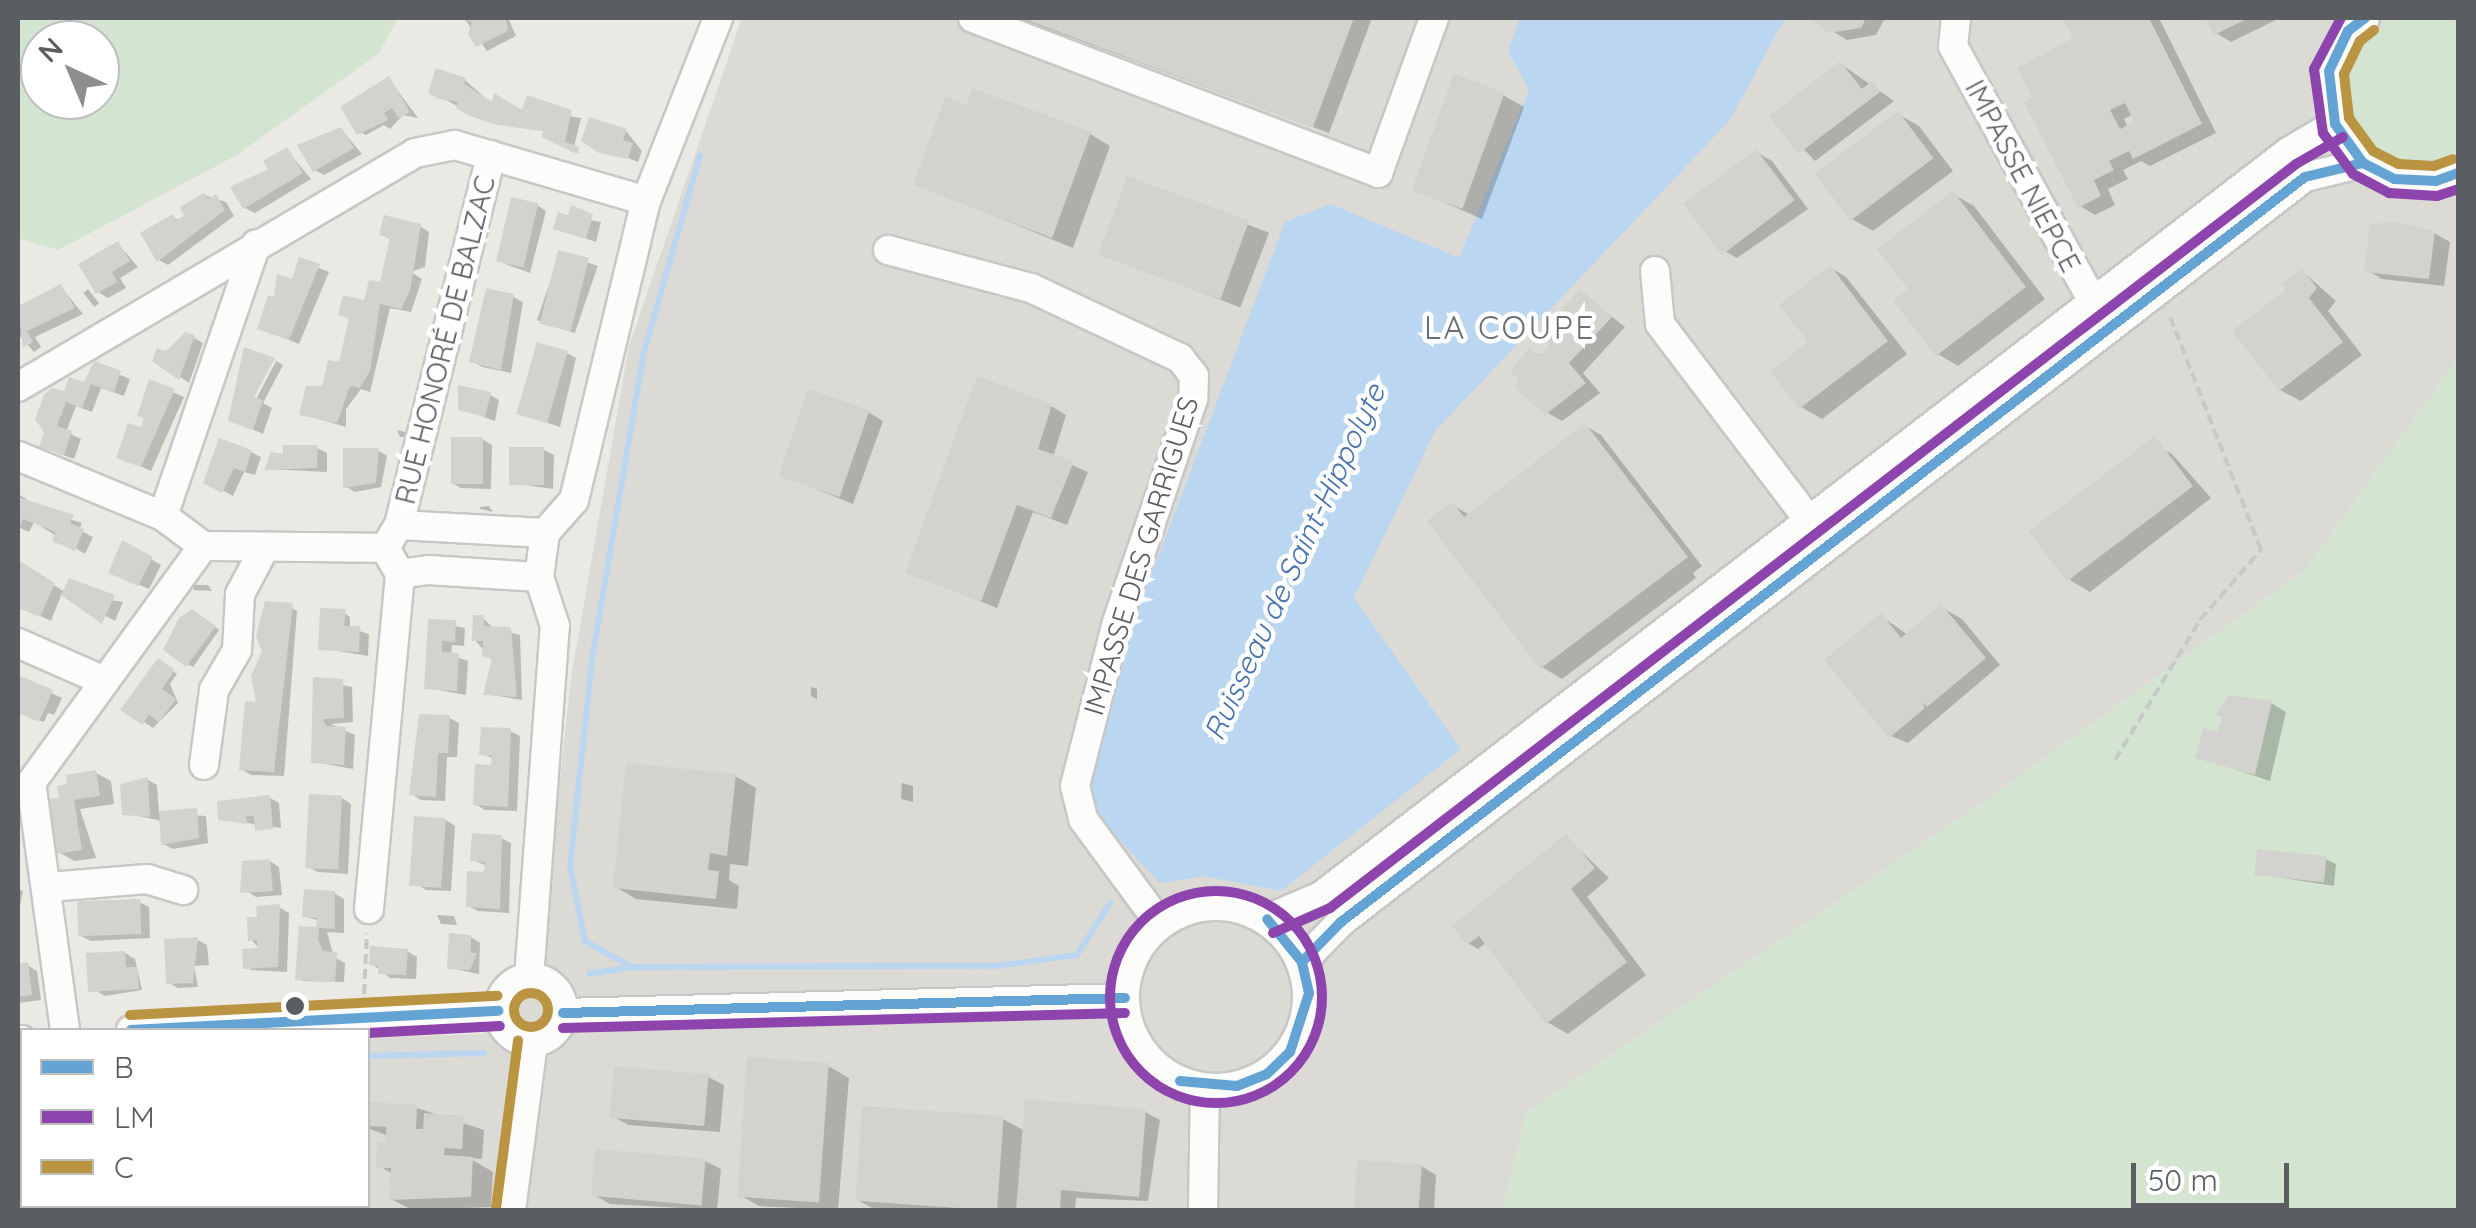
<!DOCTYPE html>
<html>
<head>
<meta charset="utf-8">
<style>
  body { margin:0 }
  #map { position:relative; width:2476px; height:1228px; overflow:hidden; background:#eae9e4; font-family:Quicksand,sans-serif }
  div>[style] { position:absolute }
  .industrial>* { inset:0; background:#dbdad5 }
  .green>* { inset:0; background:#d3e5d1 }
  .water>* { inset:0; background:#bad6f1 }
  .shadow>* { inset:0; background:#0003; transform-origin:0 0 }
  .stream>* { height:6px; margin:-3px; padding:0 3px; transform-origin:3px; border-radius:3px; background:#bad6f1 }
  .building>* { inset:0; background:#d3d2cf; transform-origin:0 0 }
  .path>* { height:4px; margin-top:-2px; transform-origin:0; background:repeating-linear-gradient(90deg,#c5cac7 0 10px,transparent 0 15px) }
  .roads { filter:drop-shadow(2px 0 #c6c7c6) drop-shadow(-2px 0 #c6c7c6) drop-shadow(0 2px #c6c7c6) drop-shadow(0 -2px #c6c7c6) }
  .minor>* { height:28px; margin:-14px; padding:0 14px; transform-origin:14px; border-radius:14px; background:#fcfcfb }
  .minor>.ring { margin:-14px; padding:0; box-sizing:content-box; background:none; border:28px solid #fcfcfb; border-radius:50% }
  .bus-1>* { height:10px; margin:-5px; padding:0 5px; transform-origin:5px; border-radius:5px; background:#64a4d4 }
  .bus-2>* { height:10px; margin:-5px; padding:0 5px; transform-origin:5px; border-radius:5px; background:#8e44ad }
  .bus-2>.ring { margin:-5px; padding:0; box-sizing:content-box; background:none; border:10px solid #8e44ad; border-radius:50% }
  .bus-3>* { height:10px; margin:-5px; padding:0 5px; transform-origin:5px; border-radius:5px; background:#bb9442 }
  .bus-3>.ring { margin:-5px; padding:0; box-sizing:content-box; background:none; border:10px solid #bb9442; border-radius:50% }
  .dots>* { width:28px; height:28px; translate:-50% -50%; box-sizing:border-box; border:5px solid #fff; border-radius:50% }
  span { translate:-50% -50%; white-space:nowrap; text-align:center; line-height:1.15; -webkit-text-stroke:9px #fff; paint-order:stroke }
  .street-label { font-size:28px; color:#5a5d61 }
  .water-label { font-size:30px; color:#4874b0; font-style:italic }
  .quarter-label { font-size:32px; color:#6b6f73; letter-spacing:2.5px }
  .frame { position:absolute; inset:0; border:20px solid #5a5d61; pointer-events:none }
  .legend { position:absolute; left:20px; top:1028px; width:350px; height:180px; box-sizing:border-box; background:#fff; border:2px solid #bdbec0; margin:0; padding:12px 18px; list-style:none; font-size:30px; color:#5a5d61 }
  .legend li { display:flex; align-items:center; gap:20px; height:50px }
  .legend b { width:50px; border:2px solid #bdbec0 }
  .north { position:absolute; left:20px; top:20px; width:100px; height:100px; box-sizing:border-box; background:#fff; border:2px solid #bdbec0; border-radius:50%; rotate:316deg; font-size:28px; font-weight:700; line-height:40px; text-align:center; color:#5a5d61 }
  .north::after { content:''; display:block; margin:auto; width:35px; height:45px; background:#8c8e8f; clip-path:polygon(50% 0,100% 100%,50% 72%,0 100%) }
  .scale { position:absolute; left:2131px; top:1163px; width:158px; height:45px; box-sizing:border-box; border:5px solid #5a5d61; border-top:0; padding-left:12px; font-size:30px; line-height:35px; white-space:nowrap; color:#5a5d61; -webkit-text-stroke:8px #fff; paint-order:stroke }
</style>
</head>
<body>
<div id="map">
  <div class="industrial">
    <div style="clip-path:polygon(742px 18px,2458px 18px,2458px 358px,2306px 569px,1982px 803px,1527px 1112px,1503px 1210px,18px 1210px,22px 1060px,22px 1206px,368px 1206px,368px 1038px,483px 1034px,540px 966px,571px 678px,629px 346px)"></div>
  </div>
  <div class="green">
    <div style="clip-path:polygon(evenodd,18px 18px,398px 18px,379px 53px,237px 155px,58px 250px,18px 238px,18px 18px,40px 40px,100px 40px,100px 100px,40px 100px,40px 40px)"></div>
    <div style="clip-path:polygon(2441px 18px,2458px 24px,2458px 153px,2433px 163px,2400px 160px,2375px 148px,2351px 116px,2348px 75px,2362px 42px,2391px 20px)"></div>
    <div style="clip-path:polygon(2458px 358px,2458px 1210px,1503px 1210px,1527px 1112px,1982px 803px,2306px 569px)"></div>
  </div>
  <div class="water">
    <div style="clip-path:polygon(1520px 18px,1785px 18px,1730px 120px,1435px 431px,1354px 598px,1461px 749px,1281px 891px,1203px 876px,1160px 883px,1087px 806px,1112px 679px,1285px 222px,1331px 204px,1459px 258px,1529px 90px,1508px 51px)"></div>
  </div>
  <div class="shadow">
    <div style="clip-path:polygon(464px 18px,508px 18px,516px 36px,487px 51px)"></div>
    <div style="clip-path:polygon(1019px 18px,1372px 18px,1329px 133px)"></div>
    <div style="clip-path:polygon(1811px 18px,1885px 18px,1876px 35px,1847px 40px)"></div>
    <div style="clip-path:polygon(evenodd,2065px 18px,2159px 18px,2216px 133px,2150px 166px,2141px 161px,2123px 170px,2128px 179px,2108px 189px,2115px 205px,2095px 215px,2080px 206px,2036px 98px,2077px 39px,2065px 18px,2133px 114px,2137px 123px,2128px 128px,2124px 119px,2133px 114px)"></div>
    <div style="clip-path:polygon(2208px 18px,2280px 18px,2231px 42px,2216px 33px)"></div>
    <div style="clip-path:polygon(1841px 64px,1894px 101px,1815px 161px,1772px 116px)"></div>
    <div style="clip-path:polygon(389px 79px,418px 118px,403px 115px,390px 129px,384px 125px,366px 135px,357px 130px)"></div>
    <div style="clip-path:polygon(465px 80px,493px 105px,581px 118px,574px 147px,581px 154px,543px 131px,488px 122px,440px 97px)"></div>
    <div style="clip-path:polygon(1503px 95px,1524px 107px,1482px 219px,1414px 189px)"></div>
    <div style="clip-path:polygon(968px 108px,1090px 134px,1110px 146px,1073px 248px,916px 184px)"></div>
    <div style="clip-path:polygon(1898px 114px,1919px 126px,1953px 171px,1873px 231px,1852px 219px)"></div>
    <div style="clip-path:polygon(341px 129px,362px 154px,324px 175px,315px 170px)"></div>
    <div style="clip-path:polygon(626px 131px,642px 151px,638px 162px,594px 145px)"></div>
    <div style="clip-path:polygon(287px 150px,311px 179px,255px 213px,245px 208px,233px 188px,262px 176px)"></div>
    <div style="clip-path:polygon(1756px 152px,1772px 161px,1808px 209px,1737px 258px,1721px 249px)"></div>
    <div style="left:1129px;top:179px;width:150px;height:80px;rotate:21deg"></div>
    <div style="clip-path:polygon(1953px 194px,1974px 206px,2045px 299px,1958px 366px,1938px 354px,1911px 289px)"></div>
    <div style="clip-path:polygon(204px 195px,226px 202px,234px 216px,168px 265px,159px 260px,173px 217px,180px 221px)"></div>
    <div style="clip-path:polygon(537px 205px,546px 211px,530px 273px,505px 264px)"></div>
    <div style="clip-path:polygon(560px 214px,601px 222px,596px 242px,556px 228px)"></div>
    <div style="clip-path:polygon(420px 226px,429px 232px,425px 267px,411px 272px,422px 279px,411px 312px,390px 308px,370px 392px,361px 389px,346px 409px,346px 427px,302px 414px,345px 366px,351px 320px,341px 314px,386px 286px,391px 240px,382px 234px)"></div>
    <div style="clip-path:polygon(2434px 233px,2450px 242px,2444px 286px,2382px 279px,2367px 270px)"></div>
    <div style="clip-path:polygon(118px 244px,138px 267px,120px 278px,126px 288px,108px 298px,98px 292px)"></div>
    <div style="left:560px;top:253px;width:40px;height:71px;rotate:19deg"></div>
    <div style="clip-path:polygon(302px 261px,329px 272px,299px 344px,260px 328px,299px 284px)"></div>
    <div style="clip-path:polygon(1831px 268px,1846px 277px,1907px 354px,1822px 419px,1801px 407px)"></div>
    <div style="clip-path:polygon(2302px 271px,2336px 301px,2328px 311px,2362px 355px,2301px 401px,2280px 390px,2290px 291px)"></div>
    <div style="clip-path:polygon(61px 287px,83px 314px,35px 337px,41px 347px,34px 352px,18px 334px,18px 309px)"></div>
    <div style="left:88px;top:289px;width:18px;height:6px;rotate:52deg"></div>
    <div style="clip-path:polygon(1581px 292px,1625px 327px,1583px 373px,1600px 393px,1562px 421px,1546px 412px,1531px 350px,1543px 357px)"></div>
    <div style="clip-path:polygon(513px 297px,523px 302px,511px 373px,482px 367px,472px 361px)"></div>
    <div style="clip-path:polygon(194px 338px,203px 343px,189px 383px,155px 360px)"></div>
    <div style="clip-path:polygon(567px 353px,576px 358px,560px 427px,521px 414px)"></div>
    <div style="clip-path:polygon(276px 361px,283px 365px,263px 403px,272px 408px,263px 434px,231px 420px,251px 409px)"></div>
    <div style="clip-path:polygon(98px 366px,130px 379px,124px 396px,101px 388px,92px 412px,76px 406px,66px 432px,81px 439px,74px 459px,55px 452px,45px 447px,66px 394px,85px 385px)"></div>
    <div style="clip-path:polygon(151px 383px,184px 397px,151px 471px,119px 457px,142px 430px)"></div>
    <div style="clip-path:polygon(490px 395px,499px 400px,495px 421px,464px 410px)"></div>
    <div style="clip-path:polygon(1051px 406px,1066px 415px,1053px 457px,1088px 472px,1067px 525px,1033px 512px,997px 608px,908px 572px)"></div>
    <div style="clip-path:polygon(868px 412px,883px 421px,853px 504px,781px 475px)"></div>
    <div style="clip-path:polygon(1586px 426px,1601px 435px,1702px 566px,1693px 573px,1696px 578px,1562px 679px,1542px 667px,1452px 505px,1470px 515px)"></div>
    <div style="clip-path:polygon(397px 430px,410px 433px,413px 437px,400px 437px)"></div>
    <div style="clip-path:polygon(482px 439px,492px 445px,491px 489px,461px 488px,452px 483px)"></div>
    <div style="clip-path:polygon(2151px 442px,2172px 454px,2211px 498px,2090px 592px,2070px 580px)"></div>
    <div style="clip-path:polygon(317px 448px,327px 453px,327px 472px,267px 469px)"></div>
    <div style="clip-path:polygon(378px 450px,387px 456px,381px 487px,355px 492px,345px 486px)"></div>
    <div style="clip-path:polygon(544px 450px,554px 455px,553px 489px,512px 483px)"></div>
    <div style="clip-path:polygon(251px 452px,261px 457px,255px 475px,244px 472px,233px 496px,206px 481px)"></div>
    <div style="clip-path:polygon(18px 494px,27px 499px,24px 505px,82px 523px,79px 530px,93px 537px,85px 554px,34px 522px,29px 532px,18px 527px)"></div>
    <div style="clip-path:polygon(489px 506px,493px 512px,480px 509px,480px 507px)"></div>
    <div style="clip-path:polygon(124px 543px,161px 565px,149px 589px,121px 577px)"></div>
    <div style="clip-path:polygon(19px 564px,65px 592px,123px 602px,115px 621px,62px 593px,51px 621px,18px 606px)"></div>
    <div style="clip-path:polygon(193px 585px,208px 585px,212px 591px,194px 590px)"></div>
    <div style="clip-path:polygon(287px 605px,297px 611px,284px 776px,251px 775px,241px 769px)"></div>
    <div style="clip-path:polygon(1941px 607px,1962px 619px,2000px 665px,1908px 743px,1891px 736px,1881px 616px,1908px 635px)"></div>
    <div style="clip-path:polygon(341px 611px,350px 617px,350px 628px,369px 634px,368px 656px,320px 648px)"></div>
    <div style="clip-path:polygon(203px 618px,219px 630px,193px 667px,183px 662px)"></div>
    <div style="clip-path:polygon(483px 618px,493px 628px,520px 635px,522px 700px,486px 694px,493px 661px,474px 639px)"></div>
    <div style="clip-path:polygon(430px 622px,465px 628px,464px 646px,452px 645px,451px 655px,468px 661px,466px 695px,427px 688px)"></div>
    <div style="clip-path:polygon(159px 661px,177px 674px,170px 684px,178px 703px,153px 728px,124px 709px)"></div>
    <div style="clip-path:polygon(18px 677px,62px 698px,54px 715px,48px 713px,44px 722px,18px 712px)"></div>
    <div style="clip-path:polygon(315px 680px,352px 687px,353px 722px,331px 724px,355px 735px,353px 769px,314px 762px)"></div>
    <div style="clip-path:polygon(811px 687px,817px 689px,817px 699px,811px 696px)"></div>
    <div style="clip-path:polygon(2271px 703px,2286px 712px,2270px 781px,2198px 757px,2218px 734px)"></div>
    <div style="clip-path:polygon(449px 718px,459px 723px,457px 757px,447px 757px,445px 801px,421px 800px,412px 794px)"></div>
    <div style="clip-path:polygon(510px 731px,520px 736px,517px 811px,485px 810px,475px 804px,494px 759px,481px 753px)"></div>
    <div style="clip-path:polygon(96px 773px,111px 781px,114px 804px,80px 809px,96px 858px,74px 861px,59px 852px,62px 800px)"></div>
    <div style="clip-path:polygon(735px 776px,756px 788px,748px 866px,730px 864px,729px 880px,739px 886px,737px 909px,636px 899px,616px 887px)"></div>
    <div style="clip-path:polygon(148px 780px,157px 785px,159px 813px,206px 816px,208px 843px,173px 849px,163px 844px,162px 821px,124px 813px)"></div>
    <div style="clip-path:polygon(902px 783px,913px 786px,913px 802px,901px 799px)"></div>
    <div style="clip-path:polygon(270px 798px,279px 803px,281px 828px,220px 819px)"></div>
    <div style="clip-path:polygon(342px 798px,351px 804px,348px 874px,318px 872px,308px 867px)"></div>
    <div style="clip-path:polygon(446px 820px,455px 826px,451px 891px,426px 890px,417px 884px)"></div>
    <div style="clip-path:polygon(1566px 837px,1609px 878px,1587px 897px,1646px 975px,1568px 1034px,1547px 1022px,1487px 942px,1478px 949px,1468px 943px)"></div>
    <div style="clip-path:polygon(501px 838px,511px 843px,509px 913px,478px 911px,468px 906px,487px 866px,473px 860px)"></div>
    <div style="clip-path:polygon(2326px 859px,2336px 864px,2334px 886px,2257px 874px)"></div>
    <div style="clip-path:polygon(270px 861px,279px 867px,282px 895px,256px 897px,247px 891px)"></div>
    <div style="clip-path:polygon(18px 889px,23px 891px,20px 906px,18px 906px)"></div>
    <div style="clip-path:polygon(334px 893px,344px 899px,344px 933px,327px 932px,334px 957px,345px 963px,344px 982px,302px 981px,319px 921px,305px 916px)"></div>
    <div style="clip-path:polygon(139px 902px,149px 907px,150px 938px,91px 941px,81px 936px)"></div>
    <div style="clip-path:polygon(279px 907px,289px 913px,287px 972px,250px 970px,260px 950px,251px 939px,259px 919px)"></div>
    <div style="clip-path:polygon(437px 915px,454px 916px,457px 925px,441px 924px)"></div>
    <div style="clip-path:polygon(471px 937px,480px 943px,479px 974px,450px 968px)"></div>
    <div style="clip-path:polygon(198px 940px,207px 945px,209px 965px,194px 966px,198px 987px,178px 988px,169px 983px)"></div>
    <div style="clip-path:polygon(407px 951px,417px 957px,416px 979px,390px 978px,372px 964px)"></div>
    <div style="clip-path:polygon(125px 953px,135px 959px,142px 990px,105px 996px,95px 990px)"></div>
    <div style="clip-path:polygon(27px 965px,37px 971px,41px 1000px,18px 1003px,18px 966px)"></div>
    <div style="clip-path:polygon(828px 1066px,849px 1078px,838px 1210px,759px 1206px,738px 1194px)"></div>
    <div style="clip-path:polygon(708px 1077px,724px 1085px,720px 1132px,628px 1125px,613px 1116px)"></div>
    <div style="clip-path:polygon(368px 1105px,417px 1108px,484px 1130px,482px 1159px,469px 1158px,493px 1172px,491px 1207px,412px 1210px,391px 1199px,393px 1174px,379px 1166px,388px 1136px,368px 1128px)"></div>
    <div style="clip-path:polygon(1145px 1112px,1160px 1120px,1148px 1201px,1076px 1198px,1075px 1210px,876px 1210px,857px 1200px,1003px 1119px,1025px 1131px)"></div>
    <div style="clip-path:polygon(705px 1161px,721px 1169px,717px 1210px,610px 1204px,594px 1195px)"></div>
    <div style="clip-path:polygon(1421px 1166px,1436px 1175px,1434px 1210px,1356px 1207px)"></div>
  </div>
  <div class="stream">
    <div style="left:632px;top:967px;width:54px;rotate:-151deg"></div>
    <div style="left:585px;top:941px;width:76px;rotate:-101.3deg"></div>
    <div style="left:570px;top:866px;width:208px;rotate:-83.9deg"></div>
    <div style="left:592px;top:659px;width:311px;rotate:-80.4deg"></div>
    <div style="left:644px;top:352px;width:204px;rotate:-74.1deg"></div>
    <div style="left:589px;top:974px;width:44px;rotate:-9.2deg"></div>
    <div style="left:632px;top:967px;width:363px;rotate:-0.2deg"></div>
    <div style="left:995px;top:966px;width:83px;rotate:-7.6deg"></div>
    <div style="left:1077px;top:955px;width:62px;rotate:-57.6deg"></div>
    <div style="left:368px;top:1056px;width:116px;rotate:-1.5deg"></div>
    <div style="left:18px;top:1094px;width:4px"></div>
  </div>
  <div class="building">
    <div style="clip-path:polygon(460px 18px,506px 18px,508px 31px,476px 47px,468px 34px,472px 22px)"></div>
    <div style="clip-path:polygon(1022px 18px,1354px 18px,1313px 127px)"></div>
    <div style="clip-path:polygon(1808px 18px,1866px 18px,1861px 28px,1829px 33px)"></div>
    <div style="clip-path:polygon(evenodd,2062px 18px,2149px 18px,2202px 124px,2133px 159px,2129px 151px,2109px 161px,2114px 170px,2094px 180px,2101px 196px,2078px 208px,2024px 102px,2032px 97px,2017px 68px,2073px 38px,2062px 18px,2125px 103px,2134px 122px,2120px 129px,2110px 110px,2125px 103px)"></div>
    <div style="clip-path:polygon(2205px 18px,2249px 18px,2214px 35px)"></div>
    <div style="clip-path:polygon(1840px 61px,1862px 89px,1872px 81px,1880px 92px,1798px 154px,1769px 116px)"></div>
    <div style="clip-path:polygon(436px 68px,466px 78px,464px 84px,492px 102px,494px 93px,522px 110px,527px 95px,572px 110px,565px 142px,580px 147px,577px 154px,541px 137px,543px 131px,497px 125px,467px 115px,456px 108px,458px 102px,439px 99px,428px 93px)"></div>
    <div style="left:1454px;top:74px;width:54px;height:124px;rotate:20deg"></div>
    <div style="clip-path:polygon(389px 76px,410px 112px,398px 118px,392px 108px,384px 113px,388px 120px,357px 135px,340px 107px)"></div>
    <div style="clip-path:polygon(973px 88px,1091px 132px,1052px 238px,913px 185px,945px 97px,966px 105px)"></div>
    <div style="left:1898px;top:111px;width:59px;height:104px;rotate:53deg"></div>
    <div style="clip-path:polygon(589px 117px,627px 129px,623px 140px,633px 143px,628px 159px,599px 153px,581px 141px)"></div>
    <div style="clip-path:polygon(341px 127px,354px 148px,313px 172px,297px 145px)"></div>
    <div style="clip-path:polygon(287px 147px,303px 173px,243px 209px,230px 187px,268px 169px,263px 161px)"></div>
    <div style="left:1756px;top:149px;width:64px;height:91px;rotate:53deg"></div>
    <div style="left:1127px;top:176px;width:130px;height:84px;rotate:20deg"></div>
    <div style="clip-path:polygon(1953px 191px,2026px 287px,1936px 356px,1893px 301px,1908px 289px,1877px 249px)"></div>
    <div style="clip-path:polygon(204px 193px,208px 199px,216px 194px,225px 210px,157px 262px,140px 233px,173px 214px,176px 220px,184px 216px,180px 207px)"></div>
    <div style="left:511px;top:197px;width:28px;height:66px;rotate:13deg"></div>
    <div style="clip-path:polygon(571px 205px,593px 214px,586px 239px,553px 229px,558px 212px,568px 215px)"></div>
    <div style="clip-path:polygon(384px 215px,421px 224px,410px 291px,401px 309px,380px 304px,370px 371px,360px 388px,350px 386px,337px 423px,299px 415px,306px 386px,322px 386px,328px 360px,339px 362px,349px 318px,338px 315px,343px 295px,364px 300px,369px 280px,380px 282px,390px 238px,379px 235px)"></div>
    <div style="clip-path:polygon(2396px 222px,2435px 231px,2429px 279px,2364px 272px,2370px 224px)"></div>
    <div style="clip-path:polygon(118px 241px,130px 261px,112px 272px,117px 282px,96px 294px,78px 264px)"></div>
    <div style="left:558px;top:250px;width:32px;height:76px;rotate:14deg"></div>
    <div style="clip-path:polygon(299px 257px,320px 264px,289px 340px,257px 329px,268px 295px,274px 297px,277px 274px,292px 279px)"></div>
    <div style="clip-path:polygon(1830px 265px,1888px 341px,1799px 409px,1770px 371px,1808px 342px,1779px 305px)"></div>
    <div style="clip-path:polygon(2302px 269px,2317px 288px,2309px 298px,2343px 342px,2279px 391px,2232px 331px,2286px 290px,2281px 284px)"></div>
    <div style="clip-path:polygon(61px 284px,75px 308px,27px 331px,33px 342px,23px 348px,18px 306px)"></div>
    <div style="clip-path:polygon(486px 288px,514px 294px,501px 370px,469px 362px)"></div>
    <div style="clip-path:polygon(1580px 289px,1612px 317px,1569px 363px,1586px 383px,1545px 415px,1514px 387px,1520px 381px,1510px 371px,1530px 347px,1540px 356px,1551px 343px,1542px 334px)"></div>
    <div style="clip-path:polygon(185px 332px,195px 335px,179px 380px,152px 361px,157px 348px,166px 351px)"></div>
    <div style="left:537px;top:342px;width:32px;height:75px;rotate:16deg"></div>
    <div style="clip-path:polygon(244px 347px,275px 358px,254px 397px,263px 400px,253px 430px,228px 421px)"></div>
    <div style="clip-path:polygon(94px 361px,121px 371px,114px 392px,91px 384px,82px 408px,66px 402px,57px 426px,72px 431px,64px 455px,39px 447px,44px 432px,35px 419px,44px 395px,52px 388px,64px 391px,69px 377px,84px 382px)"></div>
    <div style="clip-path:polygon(977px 376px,1052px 404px,1038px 449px,1074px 461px,1051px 518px,1017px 505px,981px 602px,905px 573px)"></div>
    <div style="clip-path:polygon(149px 379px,175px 389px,141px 467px,116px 458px,128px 423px,141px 427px,144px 418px,137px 416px)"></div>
    <div style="clip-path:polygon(458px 385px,491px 392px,485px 417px,458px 410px)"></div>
    <div style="left:808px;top:389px;width:65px;height:92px;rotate:19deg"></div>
    <div style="clip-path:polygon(1585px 423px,1688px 557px,1540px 669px,1427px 521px,1452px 502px,1464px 517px)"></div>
    <div style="left:2155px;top:436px;width:63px;height:158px;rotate:53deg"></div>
    <div style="left:451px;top:437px;width:32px;height:47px"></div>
    <div style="clip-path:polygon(219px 438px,252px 450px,245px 472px,234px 468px,222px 493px,203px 483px)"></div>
    <div style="clip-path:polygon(283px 445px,318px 445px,317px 468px,264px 470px,271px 452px,283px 454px)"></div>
    <div style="left:509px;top:447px;width:35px;height:38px"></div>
    <div style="clip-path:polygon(343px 448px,379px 448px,376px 483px,343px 488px)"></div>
    <div style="clip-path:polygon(18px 497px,74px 515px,70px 523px,84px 529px,75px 551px,52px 541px,55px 532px,23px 519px,18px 532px)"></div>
    <div style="clip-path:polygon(122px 540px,153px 557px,138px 586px,108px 573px)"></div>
    <div style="clip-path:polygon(18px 560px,55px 583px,40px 617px,18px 608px)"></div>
    <div style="clip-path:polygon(69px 578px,115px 595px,102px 624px,61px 595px)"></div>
    <div style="clip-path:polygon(265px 601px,293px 603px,274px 772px,239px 770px,245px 701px,256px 702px,251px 676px,262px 651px,256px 636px)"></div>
    <div style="clip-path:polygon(1941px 604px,1986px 658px,1927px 707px,1922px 702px,1925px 708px,1889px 738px,1824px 660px,1881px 613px,1901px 638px)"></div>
    <div style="clip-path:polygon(320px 608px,346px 609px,344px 626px,360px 626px,359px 652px,318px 650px)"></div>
    <div style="clip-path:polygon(192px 609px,216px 626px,186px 667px,163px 650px,179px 618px)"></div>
    <div style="clip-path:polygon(473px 615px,484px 615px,484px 626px,511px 627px,517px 697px,483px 695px,492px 658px,482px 657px,483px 641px,472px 641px)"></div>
    <div style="clip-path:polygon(428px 619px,456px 620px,455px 642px,442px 641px,442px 652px,459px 653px,457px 691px,424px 689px)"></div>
    <div style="clip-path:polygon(158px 658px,175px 670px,162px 689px,176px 699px,159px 722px,149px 715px,142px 725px,120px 710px)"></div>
    <div style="clip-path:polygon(18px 675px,53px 690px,39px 722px,18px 713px)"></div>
    <div style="clip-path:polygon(313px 677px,343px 679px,344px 718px,323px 719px,326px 726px,346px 727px,344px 765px,311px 763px)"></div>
    <div style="clip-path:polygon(2229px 695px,2272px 701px,2255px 775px,2195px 758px,2203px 728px,2217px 732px,2222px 717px,2215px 715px)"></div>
    <div style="clip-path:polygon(419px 714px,450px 715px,448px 753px,438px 753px,436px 797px,409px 795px)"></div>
    <div style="clip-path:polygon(481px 727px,511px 728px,508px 807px,473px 805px,475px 764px,491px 765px,492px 756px,479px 755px)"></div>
    <div style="clip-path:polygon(626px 763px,736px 774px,727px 856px,710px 853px,708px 870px,719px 871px,716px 899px,613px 888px)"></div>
    <div style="clip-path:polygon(96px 770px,100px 796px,74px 800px,82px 850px,56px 854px,49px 799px,59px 798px,57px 786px,67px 784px,66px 775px)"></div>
    <div style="clip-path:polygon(148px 777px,150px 817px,122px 815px,120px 784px)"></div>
    <div style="left:309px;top:794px;width:33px;height:74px;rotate:3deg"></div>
    <div style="clip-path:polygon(270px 795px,273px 829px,255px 831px,254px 816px,246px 816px,247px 824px,218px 820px,217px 801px)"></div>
    <div style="clip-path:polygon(197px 808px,199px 838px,161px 845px,159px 811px)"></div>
    <div style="left:414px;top:816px;width:32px;height:70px;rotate:4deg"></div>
    <div style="clip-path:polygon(472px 833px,502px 835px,500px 909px,466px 907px,467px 871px,484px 872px,485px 862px,470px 861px)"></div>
    <div style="clip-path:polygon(1566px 834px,1595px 868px,1571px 889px,1627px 962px,1546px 1024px,1479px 936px,1467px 945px,1452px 926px)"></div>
    <div style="left:2257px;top:849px;width:70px;height:26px;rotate:6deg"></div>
    <div style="clip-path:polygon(270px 859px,273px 891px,240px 893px,242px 861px)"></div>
    <div style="clip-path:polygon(304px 889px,335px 891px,335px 929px,319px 928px,318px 940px,323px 951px,337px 952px,335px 982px,295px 980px,299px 926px,316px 927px,317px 918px,302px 917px)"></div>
    <div style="left:140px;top:899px;width:35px;height:63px;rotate:88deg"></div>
    <div style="clip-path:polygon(280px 904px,278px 967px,243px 969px,242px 949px,257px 948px,257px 940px,248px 941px,247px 917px,257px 917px,256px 906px)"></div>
    <div style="clip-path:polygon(449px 933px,471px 935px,471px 953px,477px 953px,470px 970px,447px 969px)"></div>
    <div style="clip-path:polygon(198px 937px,193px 983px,166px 984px,164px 939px)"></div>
    <div style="clip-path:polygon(370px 946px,408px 949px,406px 975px,378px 974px,378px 966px,369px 965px)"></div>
    <div style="clip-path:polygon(125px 951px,126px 967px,137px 967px,139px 989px,88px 992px,86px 953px)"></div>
    <div style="clip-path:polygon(28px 962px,32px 995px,18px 997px,18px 964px)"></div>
    <div style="left:747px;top:1057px;width:82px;height:140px;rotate:4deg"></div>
    <div style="left:614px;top:1066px;width:95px;height:52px;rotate:5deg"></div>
    <div style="clip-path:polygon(1025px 1099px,1146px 1109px,1139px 1197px,1061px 1190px,1060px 1210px,1016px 1210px)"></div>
    <div style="clip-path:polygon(368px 1102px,417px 1105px,416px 1129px,423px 1129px,424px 1113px,464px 1116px,462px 1149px,445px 1148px,444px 1155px,473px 1157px,471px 1197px,389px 1200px,391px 1168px,376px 1168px,377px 1141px,386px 1142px,386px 1127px,368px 1126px)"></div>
    <div style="left:862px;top:1106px;width:142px;height:95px;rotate:4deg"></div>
    <div style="left:595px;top:1149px;width:111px;height:47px;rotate:5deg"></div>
    <div style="left:1357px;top:1160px;width:65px;height:49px;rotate:4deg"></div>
  </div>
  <div class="path">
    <div style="left:2115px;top:760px;width:164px;rotate:-58.7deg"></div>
    <div style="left:2200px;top:620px;width:93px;rotate:-48.9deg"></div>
    <div style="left:2261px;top:550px;width:253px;rotate:-111.3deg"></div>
    <div style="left:364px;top:994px;width:61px;rotate:-87.2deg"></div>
  </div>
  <div class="roads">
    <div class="minor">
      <div style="left:973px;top:18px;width:434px;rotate:20.9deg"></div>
      <div style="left:1378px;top:173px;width:165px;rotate:-70.1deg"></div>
      <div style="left:1956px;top:18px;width:28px;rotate:96deg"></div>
      <div style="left:1953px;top:46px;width:308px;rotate:61.3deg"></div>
      <div style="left:2365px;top:18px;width:21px;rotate:143deg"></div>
      <div style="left:2348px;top:31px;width:44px;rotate:115.4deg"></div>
      <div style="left:2329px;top:71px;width:53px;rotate:83.5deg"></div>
      <div style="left:2335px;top:124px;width:48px;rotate:54.3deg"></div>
      <div style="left:2363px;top:163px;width:35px;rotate:27deg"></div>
      <div style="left:2394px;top:179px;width:42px;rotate:2.7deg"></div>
      <div style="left:2436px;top:181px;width:23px;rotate:-20deg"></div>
      <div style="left:888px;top:250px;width:148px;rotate:14.9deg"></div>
      <div style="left:1031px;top:288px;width:165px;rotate:25.2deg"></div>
      <div style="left:1180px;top:358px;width:23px;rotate:52deg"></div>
      <div style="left:1194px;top:376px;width:23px;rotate:92deg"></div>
      <div style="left:1193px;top:399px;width:236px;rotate:108.8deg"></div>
      <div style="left:1117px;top:622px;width:169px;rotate:104.4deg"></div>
      <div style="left:1075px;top:786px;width:34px;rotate:76deg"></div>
      <div style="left:1083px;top:819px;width:130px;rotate:53.7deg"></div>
      <div style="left:1655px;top:271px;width:53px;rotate:84.6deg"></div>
      <div style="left:1660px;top:324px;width:266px;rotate:52.8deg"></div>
      <div style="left:18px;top:387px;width:461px;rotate:-30.5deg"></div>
      <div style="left:415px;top:153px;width:41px;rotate:-11.3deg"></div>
      <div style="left:455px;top:145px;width:199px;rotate:16.3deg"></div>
      <div style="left:18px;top:456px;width:157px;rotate:22.5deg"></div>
      <div style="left:163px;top:516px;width:50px;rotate:36.9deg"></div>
      <div style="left:163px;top:516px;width:287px;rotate:-71.1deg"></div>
      <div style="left:399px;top:525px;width:381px;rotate:-76deg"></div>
      <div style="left:203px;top:546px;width:182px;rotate:0.6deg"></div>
      <div style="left:539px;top:577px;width:111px;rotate:-176.4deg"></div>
      <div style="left:428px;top:570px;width:28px;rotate:172deg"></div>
      <div style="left:400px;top:574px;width:30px;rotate:-120deg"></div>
      <div style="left:385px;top:548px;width:27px;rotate:-59deg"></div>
      <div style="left:399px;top:525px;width:146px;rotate:3.1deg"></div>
      <div style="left:18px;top:643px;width:94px;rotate:23.8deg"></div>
      <div style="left:204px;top:765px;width:76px;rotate:-82.4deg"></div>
      <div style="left:214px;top:690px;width:46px;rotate:-60.1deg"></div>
      <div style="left:237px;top:650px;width:56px;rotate:-86.9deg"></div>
      <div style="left:240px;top:594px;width:53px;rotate:-62deg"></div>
      <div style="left:49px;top:887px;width:98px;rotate:-4.7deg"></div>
      <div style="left:147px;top:879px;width:38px;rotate:17deg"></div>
      <div class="ring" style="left:1125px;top:906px;width:154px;height:154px"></div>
      <div style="left:369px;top:909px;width:336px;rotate:-84.7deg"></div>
      <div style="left:1267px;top:919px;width:59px;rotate:-23.1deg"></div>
      <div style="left:1321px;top:896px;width:1220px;rotate:-37.57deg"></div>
      <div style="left:2288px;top:152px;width:55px;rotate:-30.8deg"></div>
      <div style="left:1302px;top:962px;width:56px;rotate:-45.7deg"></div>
      <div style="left:1341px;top:922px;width:1218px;rotate:-37.7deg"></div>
      <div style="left:2305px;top:177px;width:60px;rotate:-13.6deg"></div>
      <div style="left:529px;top:978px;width:353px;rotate:-85.8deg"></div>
      <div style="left:555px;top:626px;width:52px;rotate:-108.1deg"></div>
      <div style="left:539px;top:577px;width:44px;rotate:-82.2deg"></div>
      <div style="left:545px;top:533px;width:44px;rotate:-48.7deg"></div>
      <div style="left:574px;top:500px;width:308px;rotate:-76.5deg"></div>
      <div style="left:646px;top:201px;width:197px;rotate:-68.5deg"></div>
      <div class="ring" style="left:499px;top:978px;width:36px;height:36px"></div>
      <div style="left:563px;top:1013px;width:562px;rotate:-1.53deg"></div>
      <div style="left:65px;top:1030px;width:249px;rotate:-97.8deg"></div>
      <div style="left:31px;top:783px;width:293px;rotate:-54deg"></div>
      <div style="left:131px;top:1030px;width:368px;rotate:-3deg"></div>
      <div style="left:18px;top:1041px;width:4px;rotate:-14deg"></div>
      <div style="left:511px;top:1210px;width:169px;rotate:-82.5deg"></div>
      <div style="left:1203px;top:1210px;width:122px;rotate:-89.1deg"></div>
    </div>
  </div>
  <div class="bus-1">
    <div style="left:2365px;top:18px;width:21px;rotate:143deg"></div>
    <div style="left:2348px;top:31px;width:44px;rotate:115.4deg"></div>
    <div style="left:2329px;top:71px;width:53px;rotate:83.5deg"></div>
    <div style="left:2335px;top:124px;width:48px;rotate:54.3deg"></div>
    <div style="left:2363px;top:163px;width:35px;rotate:27deg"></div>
    <div style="left:2394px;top:179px;width:42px;rotate:2.7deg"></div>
    <div style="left:2436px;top:181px;width:23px;rotate:-20deg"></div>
    <div style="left:1302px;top:962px;width:56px;rotate:-45.7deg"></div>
    <div style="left:1341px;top:922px;width:1218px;rotate:-37.7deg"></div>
    <div style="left:2305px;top:177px;width:60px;rotate:-13.6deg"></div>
    <div style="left:563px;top:1013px;width:562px;rotate:-1.53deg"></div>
    <div style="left:131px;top:1030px;width:368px;rotate:-3deg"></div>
    <div style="left:1180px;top:1081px;width:57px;rotate:5deg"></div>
    <div style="left:1237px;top:1086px;width:32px;rotate:-22deg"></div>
    <div style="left:1267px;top:1074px;width:32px;rotate:-44deg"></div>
    <div style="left:1290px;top:1052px;width:62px;rotate:-72.1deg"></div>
    <div style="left:1309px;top:993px;width:32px;rotate:-103deg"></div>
    <div style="left:1302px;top:962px;width:55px;rotate:-129.1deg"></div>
  </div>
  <div class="bus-2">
    <div style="left:2341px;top:18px;width:58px;rotate:117.9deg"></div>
    <div style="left:2314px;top:69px;width:65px;rotate:82deg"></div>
    <div style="left:2323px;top:133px;width:51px;rotate:53.8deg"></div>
    <div style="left:2353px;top:174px;width:41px;rotate:27.8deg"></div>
    <div style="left:2389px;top:193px;width:48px;rotate:3.6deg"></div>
    <div style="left:2437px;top:196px;width:22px;rotate:-18deg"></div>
    <div class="ring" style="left:1110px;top:891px;width:202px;height:202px"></div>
    <div style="left:1273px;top:933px;width:62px;rotate:-23.7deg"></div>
    <div style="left:1330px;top:908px;width:1219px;rotate:-37.6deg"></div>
    <div style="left:2296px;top:164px;width:54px;rotate:-29.9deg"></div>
    <div style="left:563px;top:1028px;width:562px;rotate:-1.53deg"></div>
    <div style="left:368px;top:1033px;width:132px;rotate:-3deg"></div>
  </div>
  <div class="bus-3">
    <div style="left:2374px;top:30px;width:18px;rotate:142deg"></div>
    <div style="left:2360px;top:41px;width:37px;rotate:116deg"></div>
    <div style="left:2344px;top:74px;width:44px;rotate:83.5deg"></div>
    <div style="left:2349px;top:118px;width:41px;rotate:54deg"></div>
    <div style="left:2373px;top:151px;width:28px;rotate:27deg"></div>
    <div style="left:2398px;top:164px;width:36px;rotate:3deg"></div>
    <div style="left:2434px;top:166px;width:20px;rotate:-20deg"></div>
    <div class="ring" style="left:514px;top:993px;width:24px;height:24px"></div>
    <div style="left:130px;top:1015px;width:368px;rotate:-3deg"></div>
    <div style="left:496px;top:1208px;width:169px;rotate:-82.5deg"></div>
  </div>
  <div class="dots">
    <div style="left:295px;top:1006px;background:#5a5d61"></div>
  </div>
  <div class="street-label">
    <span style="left:2023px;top:176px;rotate:62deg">IMPASSE NIEPCE</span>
    <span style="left:445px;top:340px;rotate:-76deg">RUE HONORÉ DE BALZAC</span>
    <span style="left:1141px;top:556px;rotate:-73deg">IMPASSE DES GARRIGUES</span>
  </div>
  <div class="water-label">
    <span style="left:1294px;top:562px;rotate:-65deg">Ruisseau de Saint-Hippolyte</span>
  </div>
  <div class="quarter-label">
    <span style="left:1510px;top:327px">LA COUPE</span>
  </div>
  <div class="frame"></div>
  <ul class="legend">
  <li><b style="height:12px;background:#64a4d4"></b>B</li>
  <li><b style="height:12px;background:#8e44ad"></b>LM</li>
  <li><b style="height:12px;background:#bb9442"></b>C</li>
  </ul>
  <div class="north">N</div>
  <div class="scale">50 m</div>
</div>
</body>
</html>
